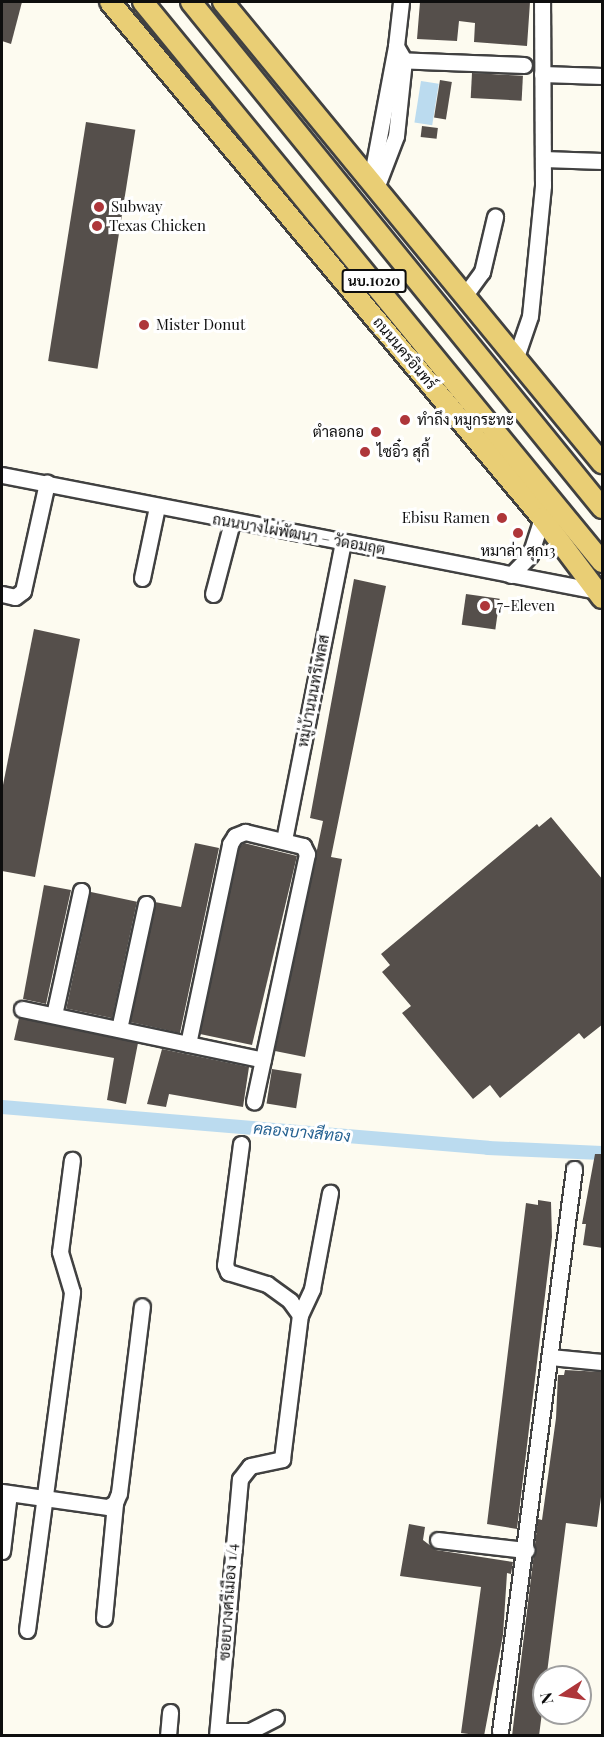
<!DOCTYPE html>
<html>
<head>
<meta charset="utf-8">
<style>
  body { margin:0 }
  #map { position:relative; width:604px; height:1737px; overflow:hidden; background:#fdfbf0; font-family:"Playfair Display",Sarabun,serif }
  div>[style] { position:absolute }
  .water>* { inset:0; background:#bbdbef; transform-origin:0 0 }
  .canal>* { height:14px; margin:-7px; padding:0 7px; transform-origin:7px; border-radius:7px; background:#bbdbef }
  .building>* { inset:0; background:#554f4b; transform-origin:0 0 }
  .roads { filter:drop-shadow(2px 0 #414141) drop-shadow(-2px 0 #414141) drop-shadow(0 2px #414141) drop-shadow(0 -2px #414141) }
  .minor>* { height:15px; margin:-7.5px; padding:0 7.5px; transform-origin:7.5px; border-radius:7.5px; background:#fff }
  .major>* { height:20px; margin:-10px; padding:0 10px; transform-origin:10px; border-radius:10px; background:#e9ce75 }
  .dots>* { width:16px; height:16px; translate:-50% -50%; box-sizing:border-box; border:3px solid #fff; border-radius:50% }
  span { translate:-50% -50%; white-space:nowrap; text-align:center; line-height:1.15; -webkit-text-stroke:6px #fff; paint-order:stroke }
  .shield-label span { padding:2px 4px; background:#fff; border:2px solid; border-radius:4px; -webkit-text-stroke-width:0 }
  .shield-label { font-size:14px; color:#0e0e0e; font-weight:700 }
  .poi-label { font-size:15px; color:#0e0e0e }
  .left { translate:0 -50%; text-align:left }
  .right { translate:-100% -50%; text-align:right }
  .street-label { font-size:15px; color:#0e0e0e }
  .water-label { font-size:16px; color:#256191; font-style:italic }
  .frame { position:absolute; inset:0; border:3px solid #0e0e0e; pointer-events:none }
  .north { position:absolute; left:532px; top:1665px; width:60px; height:60px; box-sizing:border-box; background:#fff; border:2px solid #9f9f9f; border-radius:50%; rotate:258deg; font-size:16px; font-weight:700; line-height:24px; text-align:center; color:#0e0e0e }
  .north::after { content:''; display:block; margin:auto; width:21px; height:27px; background:#ae363a; clip-path:polygon(50% 0,100% 100%,50% 72%,0 100%) }
</style>
</head>
<body>
<div id="map">
  <div class="water">
    <div style="left:421px;top:81px;width:18px;height:42px;rotate:9deg"></div>
  </div>
  <div class="canal">
    <div style="left:2px;top:1107px;width:488px;rotate:4.8deg"></div>
    <div style="left:488px;top:1148px;width:114px;rotate:2.5deg"></div>
  </div>
  <div class="building">
    <div style="clip-path:polygon(2px 2px,22px 2px,11px 44px,2px 41px)"></div>
    <div style="clip-path:polygon(420px 2px,530px 2px,527px 46px,474px 42px,475px 23px,459px 21px,457px 41px,417px 39px)"></div>
    <div style="left:472px;top:73px;width:51px;height:25px;rotate:3deg"></div>
    <div style="left:440px;top:80px;width:12px;height:38px;rotate:9deg"></div>
    <div style="left:86px;top:122px;width:50px;height:242px;rotate:9deg"></div>
    <div style="left:422px;top:126px;width:16px;height:11px;rotate:7deg"></div>
    <div style="clip-path:polygon(354px 579px,386px 586px,331px 857px,342px 859px,305px 1057px,275px 1051px,323px 821px,310px 818px)"></div>
    <div style="left:466px;top:594px;width:34px;height:31px;rotate:8deg"></div>
    <div style="clip-path:polygon(34px 629px,80px 639px,35px 877px,2px 871px,2px 790px)"></div>
    <div style="clip-path:polygon(551px 817px,603px 880px,603px 1024px,584px 1039px,579px 1033px,500px 1098px,490px 1085px,473px 1099px,402px 1013px,411px 1006px,382px 972px,390px 965px,381px 954px,537px 824px,539px 827px)"></div>
    <div style="clip-path:polygon(195px 843px,219px 848px,180px 1033px,130px 1022px,155px 902px,181px 907px)"></div>
    <div style="clip-path:polygon(244px 843px,297px 856px,252px 1045px,200px 1034px,239px 848px)"></div>
    <div style="clip-path:polygon(44px 885px,71px 890px,46px 1004px,23px 999px)"></div>
    <div style="left:91px;top:892px;width:47px;height:119px;rotate:12deg"></div>
    <div style="clip-path:polygon(19px 1018px,138px 1043px,126px 1104px,107px 1100px,114px 1058px,14px 1040px)"></div>
    <div style="clip-path:polygon(162px 1049px,249px 1067px,243px 1107px,169px 1094px,166px 1107px,147px 1104px)"></div>
    <div style="left:272px;top:1069px;width:30px;height:35px;rotate:9deg"></div>
    <div style="clip-path:polygon(595px 1154px,603px 1154px,603px 1248px,583px 1245px,586px 1224px,582px 1224px)"></div>
    <div style="clip-path:polygon(538px 1200px,551px 1202px,552px 1237px,517px 1529px,487px 1524px,526px 1203px,538px 1205px)"></div>
    <div style="clip-path:polygon(565px 1370px,603px 1372px,603px 1482px,597px 1527px,566px 1523px,539px 1736px,512px 1736px,538px 1519px,542px 1520px,556px 1418px,558px 1375px,564px 1375px)"></div>
    <div style="clip-path:polygon(409px 1524px,425px 1527px,423px 1540px,436px 1550px,513px 1562px,511px 1574px,507px 1573px,503px 1635px,484px 1736px,461px 1733px,481px 1587px,400px 1576px)"></div>
  </div>
  <div class="roads">
    <div class="minor">
      <div style="left:394px;top:60px;width:130px;rotate:2.2deg"></div>
      <div style="left:542px;top:74px;width:60px;rotate:1.9deg"></div>
      <div style="left:543px;top:159px;width:59px;rotate:1.9deg"></div>
      <div style="left:371px;top:180px;width:136px;rotate:-79.4deg"></div>
      <div style="left:376px;top:188px;width:56px;rotate:-69deg"></div>
      <div style="left:396px;top:136px;width:76px;rotate:-84deg"></div>
      <div style="left:404px;top:60px;width:16px;rotate:-120deg"></div>
      <div style="left:396px;top:46px;width:44px;rotate:-83.5deg"></div>
      <div style="left:465px;top:295px;width:29px;rotate:-54deg"></div>
      <div style="left:482px;top:272px;width:57px;rotate:-76.7deg"></div>
      <div style="left:516px;top:357px;width:43px;rotate:-71.1deg"></div>
      <div style="left:530px;top:316px;width:132px;rotate:-84.3deg"></div>
      <div style="left:543px;top:185px;width:183px;rotate:-90.3deg"></div>
      <div style="left:2px;top:475px;width:606px;rotate:11.03deg"></div>
      <div style="left:511px;top:575px;width:28px;rotate:-46deg"></div>
      <div style="left:530px;top:555px;width:39px;rotate:-72deg"></div>
      <div style="left:142px;top:578px;width:73px;rotate:-78.1deg"></div>
      <div style="left:2px;top:594px;width:13px;rotate:13deg"></div>
      <div style="left:15px;top:597px;width:10px;rotate:-37deg"></div>
      <div style="left:23px;top:591px;width:111px;rotate:-77.5deg"></div>
      <div style="left:213px;top:594px;width:74px;rotate:-75.2deg"></div>
      <div style="left:284px;top:840px;width:304px;rotate:-78.8deg"></div>
      <div style="left:22px;top:1009px;width:246px;rotate:11.9deg"></div>
      <div style="left:54px;top:1015px;width:127px;rotate:-77.7deg"></div>
      <div style="left:119px;top:1029px;width:128px;rotate:-77.8deg"></div>
      <div style="left:188px;top:1044px;width:204px;rotate:-78.1deg"></div>
      <div style="left:230px;top:844px;width:9px;rotate:-58deg"></div>
      <div style="left:235px;top:836px;width:11px;rotate:-22deg"></div>
      <div style="left:245px;top:832px;width:60px;rotate:13.6deg"></div>
      <div style="left:303px;top:846px;width:9px;rotate:63deg"></div>
      <div style="left:307px;top:854px;width:253px;rotate:102.1deg"></div>
      <div style="left:241px;top:1144px;width:122px;rotate:97.5deg"></div>
      <div style="left:225px;top:1265px;width:8px;rotate:67deg"></div>
      <div style="left:228px;top:1272px;width:41px;rotate:17.1deg"></div>
      <div style="left:267px;top:1284px;width:29px;rotate:36deg"></div>
      <div style="left:290px;top:1301px;width:17px;rotate:54deg"></div>
      <div style="left:550px;top:1357px;width:52px;rotate:5.5deg"></div>
      <div style="left:2px;top:1492px;width:107px;rotate:8.1deg"></div>
      <div style="left:108px;top:1507px;width:8px;rotate:-30deg"></div>
      <div style="left:438px;top:1540px;width:89px;rotate:6.5deg"></div>
      <div style="left:2px;top:1551px;width:58px;rotate:-83.1deg"></div>
      <div style="left:104px;top:1618px;width:116px;rotate:-84.5deg"></div>
      <div style="left:115px;top:1503px;width:11px;rotate:-68deg"></div>
      <div style="left:119px;top:1493px;width:188px;rotate:-83deg"></div>
      <div style="left:27px;top:1630px;width:341px;rotate:-82.4deg"></div>
      <div style="left:72px;top:1292px;width:42px;rotate:-106.7deg"></div>
      <div style="left:60px;top:1252px;width:93px;rotate:-82.6deg"></div>
      <div style="left:218px;top:1731px;width:32px"></div>
      <div style="left:250px;top:1731px;width:29px;rotate:-27deg"></div>
      <div style="left:500px;top:1732px;width:568px;rotate:-82.51deg"></div>
      <div style="left:168px;top:1736px;width:24px;rotate:-85deg"></div>
      <div style="left:217px;top:1736px;width:258px;rotate:-84.9deg"></div>
      <div style="left:240px;top:1479px;width:16px;rotate:-52deg"></div>
      <div style="left:250px;top:1466px;width:33px;rotate:-12deg"></div>
      <div style="left:282px;top:1459px;width:145px;rotate:-82.9deg"></div>
      <div style="left:300px;top:1315px;width:29px;rotate:-65deg"></div>
      <div style="left:312px;top:1289px;width:98px;rotate:-79.4deg"></div>
    </div>
    <div class="major">
      <div style="left:110px;top:2px;width:673px;rotate:50.06deg"></div>
      <div style="left:542px;top:518px;width:100px;rotate:53.1deg"></div>
      <div style="left:143px;top:2px;width:724px;rotate:50.66deg"></div>
      <div style="left:191px;top:2px;width:652px;rotate:50.91deg"></div>
      <div style="left:223px;top:2px;width:597px;rotate:50.58deg"></div>
    </div>
  </div>
  <div class="dots">
    <div style="left:99px;top:207px;background:#ae363a"></div>
    <div style="left:97px;top:226px;background:#ae363a"></div>
    <div style="left:144px;top:325px;background:#ae363a"></div>
    <div style="left:405px;top:420px;background:#ae363a"></div>
    <div style="left:376px;top:432px;background:#ae363a"></div>
    <div style="left:365px;top:452px;background:#ae363a"></div>
    <div style="left:502px;top:518px;background:#ae363a"></div>
    <div style="left:518px;top:533px;background:#ae363a"></div>
    <div style="left:485px;top:606px;background:#ae363a"></div>
  </div>
  <div class="shield-label">
    <span style="left:374px;top:281px">นบ.1020</span>
  </div>
  <div class="poi-label">
    <span class="left" style="left:111px;top:207px">Subway</span>
    <span class="left" style="left:109px;top:226px">Texas Chicken</span>
    <span class="left" style="left:156px;top:325px">Mister Donut</span>
    <span class="left" style="left:417px;top:420px">ทำถึง หมูกระทะ</span>
    <span class="right" style="left:364px;top:432px">ตำลอกอ</span>
    <span class="left" style="left:377px;top:452px">ไซอิ๋ว สุกี้</span>
    <span class="right" style="left:490px;top:518px">Ebisu Ramen</span>
    <span style="left:518px;top:551px">หมาล่า สุก13</span>
    <span class="left" style="left:497px;top:606px">7-Eleven</span>
  </div>
  <div class="street-label">
    <span style="left:405px;top:353px;rotate:50deg">ถนนนครอินทร์</span>
    <span style="left:299px;top:534px;rotate:10deg">ถนนบางไผ่พัฒนา – วัดอมฤต</span>
    <span style="left:313px;top:691px;rotate:-79deg">หมู่บ้านนนทรีเพลส</span>
    <span style="left:228px;top:1602px;rotate:-86deg">ซอยบางศรีเมือง 1/4</span>
  </div>
  <div class="water-label">
    <span style="left:302px;top:1132px;rotate:5deg">คลองบางสีทอง</span>
  </div>
  <div class="frame"></div>
  <div class="north">N</div>
</div>
</body>
</html>
